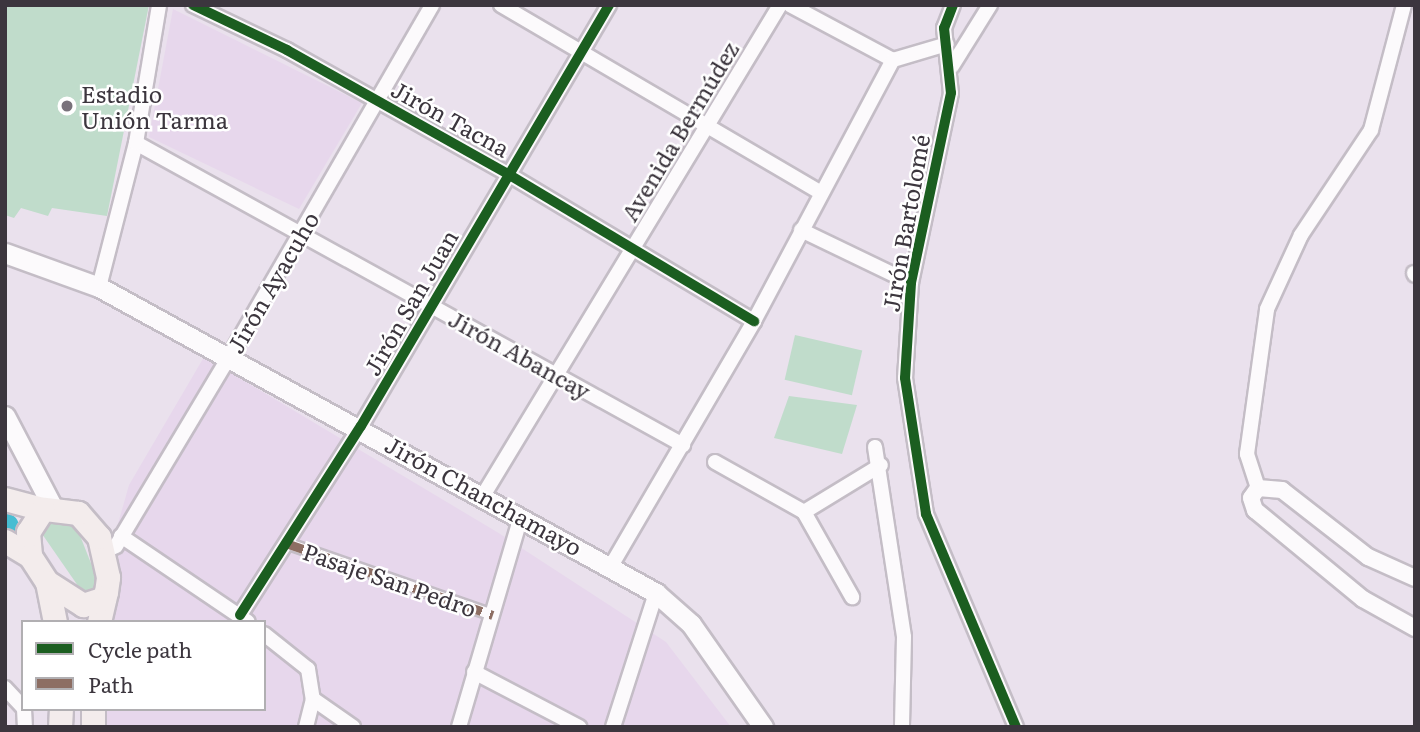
<!DOCTYPE html>
<html>
<head>
<meta charset="utf-8">
<style>
  body { margin:0 }
  #map { position:relative; width:1420px; height:732px; overflow:hidden; background:#eae1ed; font-family:Literata,serif }
  div>[style] { position:absolute }
  .built>* { inset:0; background:#e7d7ec }
  .green>* { inset:0; background:#c0dccb; transform-origin:0 0 }
  .river>* { height:24px; margin:-12px; padding:0 12px; transform-origin:12px; border-radius:12px; background:#47bdd2 }
  .roads { filter:drop-shadow(2px 0 #c4bdc6) drop-shadow(-2px 0 #c4bdc6) drop-shadow(0 2px #c4bdc6) drop-shadow(0 -2px #c4bdc6) }
  .pedestrian>* { height:10px; margin:-5px; padding:0 5px; transform-origin:5px; border-radius:5px; background:#fcfafc }
  .minor>* { height:14px; margin:-7px; padding:0 7px; transform-origin:7px; border-radius:7px; background:#fcfafc }
  .tertiary>* { height:16px; margin:-8px; padding:0 8px; transform-origin:8px; border-radius:8px; background:#fcfafc }
  .secondary>* { height:19px; margin:-9.5px; padding:0 9.5px; transform-origin:9.5px; border-radius:9.5px; background:#fcfafc }
  .trunk>* { height:23px; margin:-11.5px; padding:0 11.5px; transform-origin:11.5px; border-radius:11.5px; background:#f3ecec }
  .quiet>* { height:9px; margin-top:-4.5px; transform-origin:0; background:repeating-linear-gradient(90deg,#8d6e63 0 18px,transparent 0 27px) }
  .cycleway>* { height:10px; margin:-5px; padding:0 5px; transform-origin:5px; border-radius:5px; background:#1b5e20 }
  .dots>* { width:19px; height:19px; translate:-50% -50%; box-sizing:border-box; border:4px solid #fff; border-radius:50% }
  span { translate:-50% -50%; white-space:nowrap; text-align:center; line-height:1.15; -webkit-text-stroke:5px #fff; paint-order:stroke }
  .poi-label { font-size:23px; color:#3c363e }
  .left { translate:0 -50%; text-align:left }
  .street-label { font-size:23px; color:#3c363e }
  .frame { position:absolute; inset:0; border:7px solid #3c363e; pointer-events:none }
  .legend { position:absolute; left:21px; top:620px; width:245px; height:91px; box-sizing:border-box; background:#fff; border:2px solid #b1afb2; margin:0; padding:9px 12px; list-style:none; font-size:21px; color:#3c363e }
  .legend li { display:flex; align-items:center; gap:14px; height:35px }
  .legend b { width:35px; border:2px solid #b1afb2 }
</style>
</head>
<body>
<div id="map">
  <div class="built">
    <div style="clip-path:polygon(173px 9px,362px 103px,299px 209px,149px 137px)"></div>
    <div style="clip-path:polygon(204px 357px,497px 532px,666px 642px,731px 727px,99px 727px,96px 709px,264px 709px,264px 622px,90px 622px,129px 485px)"></div>
  </div>
  <div class="green">
    <div style="clip-path:polygon(5px 5px,149px 5px,107px 216px,52px 208px,48px 216px,21px 208px,14px 218px,5px 215px)"></div>
    <div style="left:795px;top:335px;width:69px;height:46px;rotate:13deg"></div>
    <div style="clip-path:polygon(789px 396px,857px 405px,842px 454px,774px 438px)"></div>
    <div style="clip-path:polygon(46px 517px,72px 522px,79px 533px,100px 586px,85px 596px,40px 531px)"></div>
  </div>
  <div class="river">
    <div style="left:5px;top:525px;width:2px;rotate:27deg"></div>
  </div>
  <div class="roads">
    <div class="pedestrian">
      <div style="left:286px;top:543px;width:219px;rotate:19.2deg"></div>
    </div>
    <div class="minor">
      <div style="left:193px;top:5px;width:104px;rotate:25.6deg"></div>
      <div style="left:287px;top:50px;width:253px;rotate:29.3deg"></div>
      <div style="left:508px;top:174px;width:287px;rotate:30.9deg"></div>
      <div style="left:501px;top:5px;width:370px;rotate:30.4deg"></div>
      <div style="left:790px;top:5px;width:117px;rotate:28.1deg"></div>
      <div style="left:953px;top:5px;width:25px;rotate:111deg"></div>
      <div style="left:944px;top:28px;width:65px;rotate:83.9deg"></div>
      <div style="left:951px;top:93px;width:194px;rotate:101.9deg"></div>
      <div style="left:911px;top:283px;width:95px;rotate:93.6deg"></div>
      <div style="left:905px;top:378px;width:138px;rotate:81.2deg"></div>
      <div style="left:926px;top:514px;width:231px;rotate:67.1deg"></div>
      <div style="left:893px;top:60px;width:56px;rotate:-16.5deg"></div>
      <div style="left:952px;top:66px;width:72px;rotate:-58.1deg"></div>
      <div style="left:136px;top:143px;width:625px;rotate:28.9deg"></div>
      <div style="left:801px;top:230px;width:122px;rotate:25.7deg"></div>
      <div style="left:1414px;top:273px;width:2px;rotate:63deg"></div>
      <div style="left:99px;top:287px;width:149px;rotate:-75.6deg"></div>
      <div style="left:136px;top:143px;width:140px;rotate:-80.5deg"></div>
      <div style="left:875px;top:447px;width:192px;rotate:81.3deg"></div>
      <div style="left:904px;top:637px;width:90px;rotate:91.3deg"></div>
      <div style="left:715px;top:462px;width:102px;rotate:29.3deg"></div>
      <div style="left:1258px;top:488px;width:36px;rotate:-108deg"></div>
      <div style="left:1247px;top:454px;width:146px;rotate:-82.1deg"></div>
      <div style="left:1267px;top:309px;width:81px;rotate:-65.3deg"></div>
      <div style="left:1301px;top:235px;width:126px;rotate:-56.3deg"></div>
      <div style="left:1371px;top:130px;width:129px;rotate:-75.2deg"></div>
      <div style="left:484px;top:494px;width:572px;rotate:-58.81deg"></div>
      <div style="left:804px;top:512px;width:98px;rotate:60.5deg"></div>
      <div style="left:804px;top:512px;width:90px;rotate:-31.4deg"></div>
      <div style="left:121px;top:536px;width:153px;rotate:34.1deg"></div>
      <div style="left:104px;top:552px;width:13px;rotate:-27deg"></div>
      <div style="left:116px;top:546px;width:220px;rotate:-59.1deg"></div>
      <div style="left:229px;top:357px;width:406px;rotate:-60deg"></div>
      <div style="left:611px;top:566px;width:284px;rotate:-59.7deg"></div>
      <div style="left:754px;top:321px;width:296px;rotate:-62deg"></div>
      <div style="left:240px;top:615px;width:224px;rotate:-57.4deg"></div>
      <div style="left:361px;top:426px;width:489px;rotate:-59.5deg"></div>
      <div style="left:264px;top:634px;width:56px;rotate:38.5deg"></div>
      <div style="left:308px;top:669px;width:30px;rotate:81deg"></div>
      <div style="left:313px;top:699px;width:49px;rotate:35deg"></div>
      <div style="left:474px;top:672px;width:119px;rotate:27.6deg"></div>
      <div style="left:5px;top:688px;width:26px;rotate:47deg"></div>
      <div style="left:24px;top:709px;width:18px;rotate:87deg"></div>
      <div style="left:306px;top:727px;width:29px;rotate:-76deg"></div>
      <div style="left:459px;top:727px;width:219px;rotate:-73.6deg"></div>
      <div style="left:613px;top:727px;width:141px;rotate:-72.2deg"></div>
    </div>
    <div class="tertiary">
      <div style="left:1415px;top:578px;width:51px;rotate:-155.9deg"></div>
      <div style="left:1368px;top:557px;width:109px;rotate:-142.1deg"></div>
      <div style="left:1282px;top:490px;width:24px;rotate:-175deg"></div>
      <div style="left:1258px;top:488px;width:12px;rotate:125deg"></div>
      <div style="left:1251px;top:498px;width:13px;rotate:72deg"></div>
      <div style="left:1255px;top:510px;width:140px;rotate:39.5deg"></div>
      <div style="left:1363px;top:599px;width:60px;rotate:29.1deg"></div>
    </div>
    <div class="secondary">
      <div style="left:5px;top:253px;width:100px;rotate:19.9deg"></div>
      <div style="left:99px;top:287px;width:636px;rotate:28.78deg"></div>
      <div style="left:656px;top:593px;width:47px;rotate:41.5deg"></div>
      <div style="left:691px;top:624px;width:126px;rotate:55deg"></div>
      <div style="left:5px;top:416px;width:102px;rotate:62.4deg"></div>
    </div>
    <div class="trunk">
      <div style="left:5px;top:499px;width:39px;rotate:15deg"></div>
      <div style="left:5px;top:541px;width:29px;rotate:31deg"></div>
      <div style="left:47px;top:582px;width:41px;rotate:78.7deg"></div>
      <div style="left:99px;top:622px;width:31px;rotate:-77deg"></div>
      <div style="left:106px;top:592px;width:15px;rotate:-82deg"></div>
      <div style="left:108px;top:577px;width:41px;rotate:-102.7deg"></div>
      <div style="left:99px;top:537px;width:32px;rotate:-131deg"></div>
      <div style="left:78px;top:513px;width:35px;rotate:-173deg"></div>
      <div style="left:43px;top:509px;width:27px;rotate:123deg"></div>
      <div style="left:28px;top:532px;width:24px;rotate:85deg"></div>
      <div style="left:30px;top:556px;width:31px;rotate:57deg"></div>
      <div style="left:47px;top:582px;width:43px;rotate:32.6deg"></div>
      <div style="left:83px;top:605px;width:22px;rotate:-18deg"></div>
      <div style="left:60px;top:727px;width:18px;rotate:-87deg"></div>
      <div style="left:93px;top:727px;width:18px;rotate:-90deg"></div>
    </div>
  </div>
  <div class="quiet">
    <div style="left:286px;top:543px;width:219px;rotate:19.2deg"></div>
  </div>
  <div class="cycleway">
    <div style="left:193px;top:5px;width:104px;rotate:25.6deg"></div>
    <div style="left:287px;top:50px;width:253px;rotate:29.3deg"></div>
    <div style="left:508px;top:174px;width:287px;rotate:30.9deg"></div>
    <div style="left:953px;top:5px;width:25px;rotate:111deg"></div>
    <div style="left:944px;top:28px;width:65px;rotate:83.9deg"></div>
    <div style="left:951px;top:93px;width:194px;rotate:101.9deg"></div>
    <div style="left:911px;top:283px;width:95px;rotate:93.6deg"></div>
    <div style="left:905px;top:378px;width:138px;rotate:81.2deg"></div>
    <div style="left:926px;top:514px;width:231px;rotate:67.1deg"></div>
    <div style="left:240px;top:615px;width:224px;rotate:-57.4deg"></div>
    <div style="left:361px;top:426px;width:489px;rotate:-59.5deg"></div>
  </div>
  <div class="dots">
    <div style="left:67px;top:106px;background:#79727b"></div>
  </div>
  <div class="poi-label">
    <span class="left" style="left:81px;top:106px">Estadio<br>Unión Tarma</span>
  </div>
  <div class="street-label">
    <span style="left:451px;top:118px;rotate:29deg">Jirón Tacna</span>
    <span style="left:679px;top:131px;rotate:-59deg">Avenida Bermúdez</span>
    <span style="left:905px;top:223px;rotate:-80deg">Jirón Bartolomé</span>
    <span style="left:272px;top:282px;rotate:-60deg">Jirón Ayacuho</span>
    <span style="left:410px;top:302px;rotate:-60deg">Jirón San Juan</span>
    <span style="left:520px;top:354px;rotate:29deg">Jirón Abancay</span>
    <span style="left:484px;top:495px;rotate:29deg">Jirón Chanchamayo</span>
    <span style="left:390px;top:579px;rotate:19deg">Pasaje San Pedro</span>
  </div>
  <div class="frame"></div>
  <ul class="legend">
  <li><b style="height:9px;background:#1b5e20"></b>Cycle path</li>
  <li><b style="height:9px;background:#8d6e63"></b>Path</li>
  </ul>
</div>
</body>
</html>
